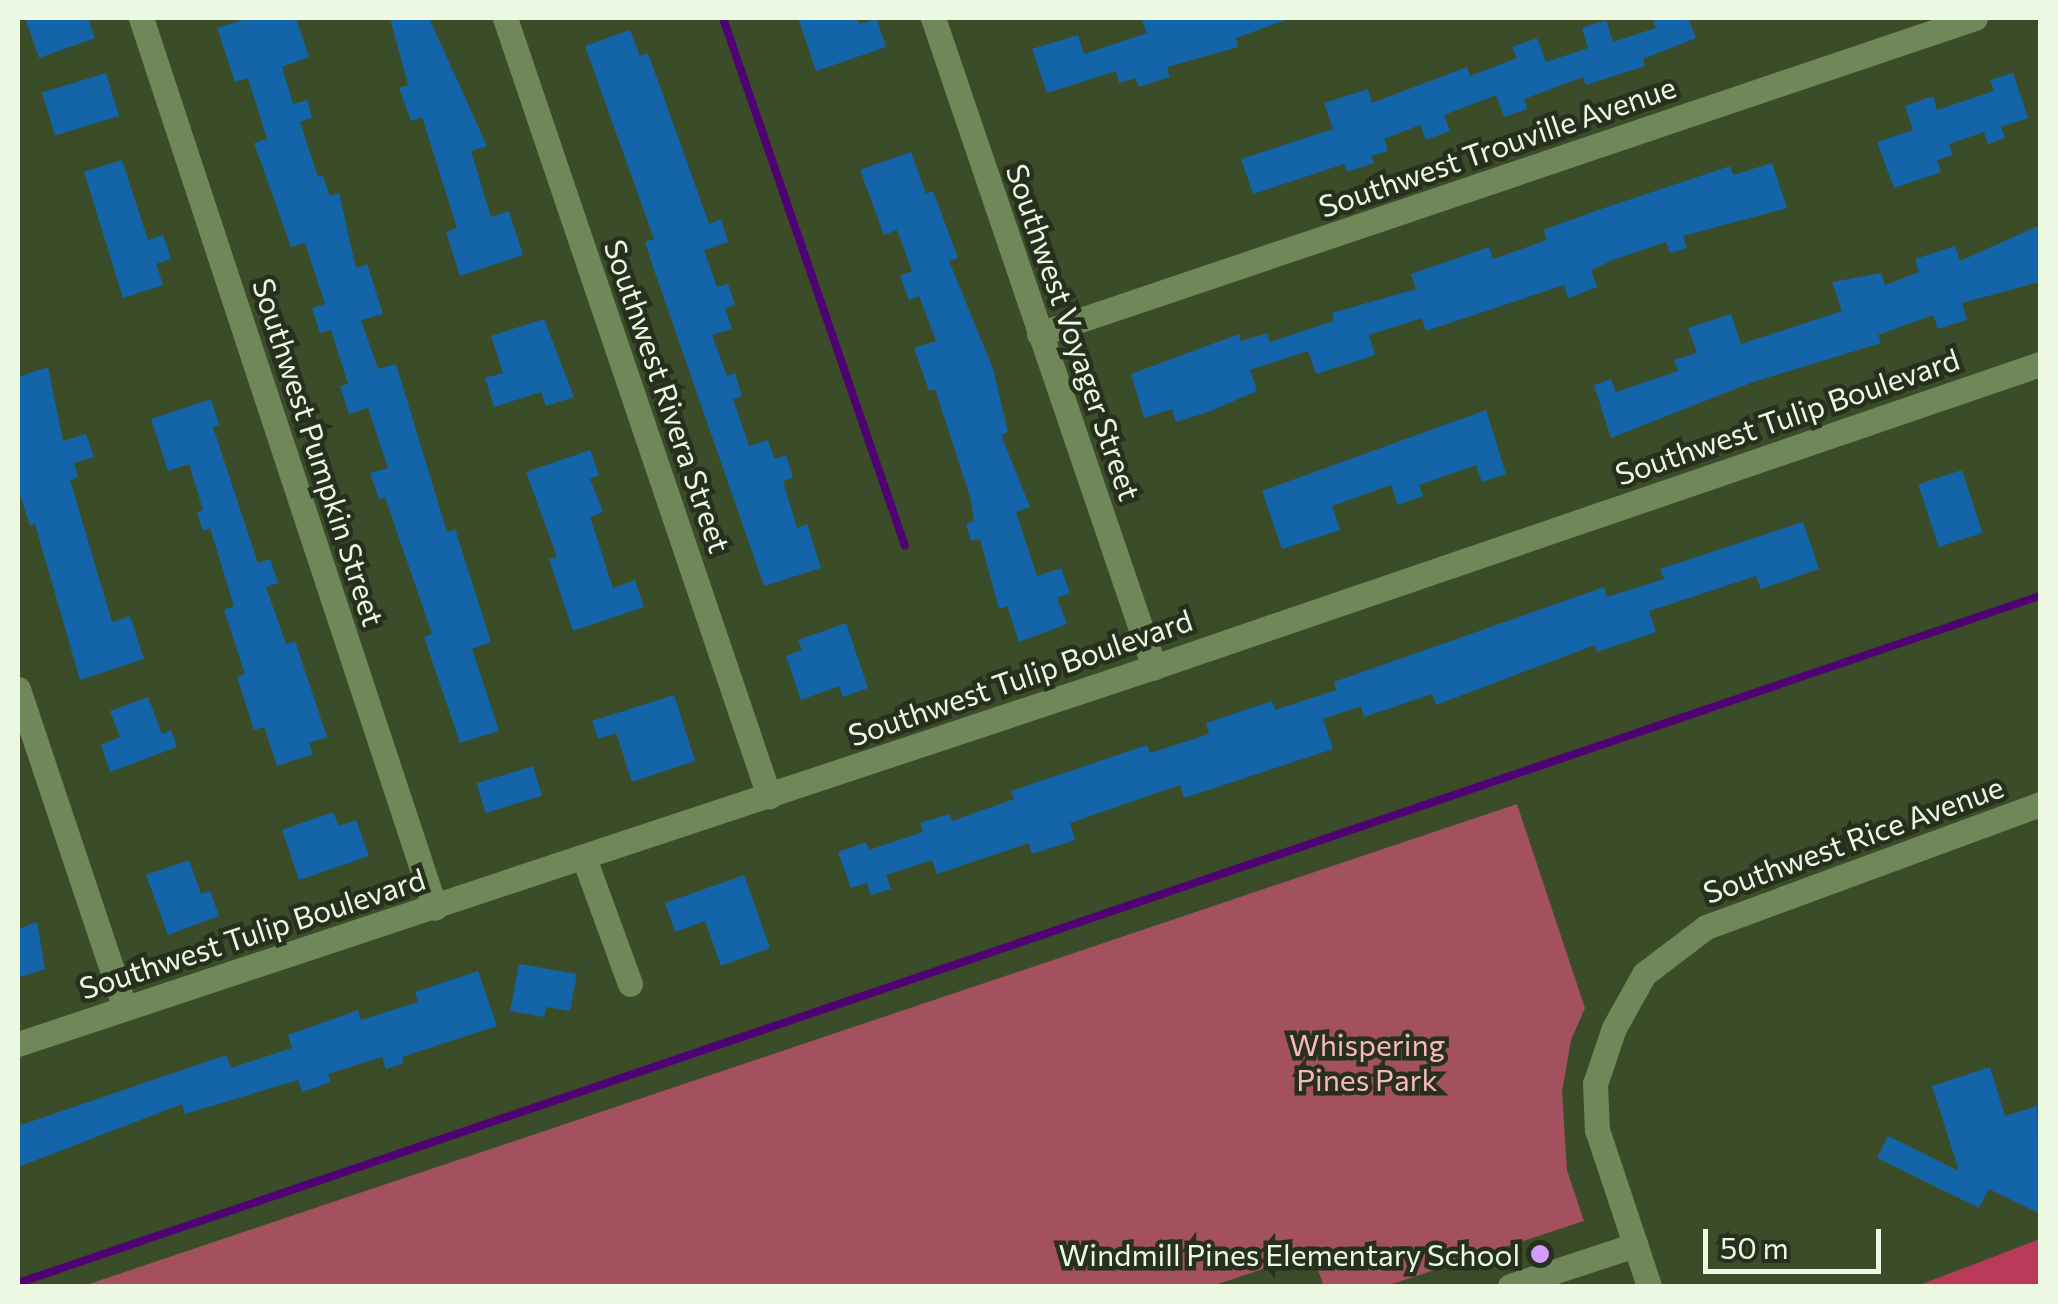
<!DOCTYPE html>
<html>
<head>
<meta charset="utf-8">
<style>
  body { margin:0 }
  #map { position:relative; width:2058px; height:1304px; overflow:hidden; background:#3b4d28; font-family:Commissioner,sans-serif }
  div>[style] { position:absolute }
  .green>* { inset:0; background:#a3505f }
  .forest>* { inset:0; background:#b93958 }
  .stream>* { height:8px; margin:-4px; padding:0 4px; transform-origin:4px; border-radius:4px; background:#4f0272 }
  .building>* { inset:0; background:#1464a9; transform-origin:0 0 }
  .minor>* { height:25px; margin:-12.5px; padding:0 12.5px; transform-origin:12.5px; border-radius:12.5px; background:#708859 }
  .dots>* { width:28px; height:28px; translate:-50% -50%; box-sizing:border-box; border:5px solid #27301f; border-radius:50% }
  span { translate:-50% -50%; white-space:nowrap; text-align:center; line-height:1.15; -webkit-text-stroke:9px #27301f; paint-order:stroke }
  .street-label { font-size:30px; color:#ecf8e2 }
  .park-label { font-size:30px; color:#f8b6be }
  .poi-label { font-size:30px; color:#ecf8e2 }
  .right { translate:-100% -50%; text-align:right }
  .frame { position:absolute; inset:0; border:20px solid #ecf8e2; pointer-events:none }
  .scale { position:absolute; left:1703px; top:1229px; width:178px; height:45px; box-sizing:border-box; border:5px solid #ecf8e2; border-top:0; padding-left:12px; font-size:30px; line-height:35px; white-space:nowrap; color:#ecf8e2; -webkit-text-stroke:8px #27301f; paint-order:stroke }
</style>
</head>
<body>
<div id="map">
  <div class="green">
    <div style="clip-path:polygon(1517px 804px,1585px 1008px,1571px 1040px,1562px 1092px,1567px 1170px,1584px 1221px,1386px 1286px,1324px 1286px,1311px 1253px,1212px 1286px,83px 1286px)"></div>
  </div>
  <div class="forest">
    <div style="clip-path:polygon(2040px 1239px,2040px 1286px,1917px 1286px)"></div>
  </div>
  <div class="stream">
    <div style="left:723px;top:18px;width:558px;rotate:70.98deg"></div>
    <div style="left:18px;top:1283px;width:2136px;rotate:-18.77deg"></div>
  </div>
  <div class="building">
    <div style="clip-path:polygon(25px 18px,88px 18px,95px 38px,39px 58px)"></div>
    <div style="clip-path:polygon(250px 18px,296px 18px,309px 57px,282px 67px,293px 104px,307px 100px,312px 118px,300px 122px,318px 177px,323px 176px,330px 196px,339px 193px,356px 268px,367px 264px,383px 314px,361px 320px,378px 369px,396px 364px,447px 532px,455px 529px,491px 642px,472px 649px,499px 731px,460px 743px,424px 637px,432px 634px,385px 497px,379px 499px,370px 473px,388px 468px,368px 408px,349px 414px,340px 386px,348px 384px,331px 330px,320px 333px,312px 308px,325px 304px,305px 243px,291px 247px,254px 143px,267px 139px,248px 78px,235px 82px,217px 28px)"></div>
    <div style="clip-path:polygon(390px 18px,429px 18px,487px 146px,471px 151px,491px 217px,509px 211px,523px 255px,460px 276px,446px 232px,457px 228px,422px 117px,411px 121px,399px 88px,408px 85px)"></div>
    <div style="clip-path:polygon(798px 18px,857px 18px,859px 24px,877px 19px,886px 47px,816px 71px)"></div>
    <div style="clip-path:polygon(1141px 18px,1286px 18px,1286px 20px,1236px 38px,1238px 47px,1167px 67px,1170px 77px,1139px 87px,1135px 78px,1119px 83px,1116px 71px,1047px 93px,1032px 49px,1078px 35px,1084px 54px,1147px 33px)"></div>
    <div style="clip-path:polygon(1652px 18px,1688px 18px,1696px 38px,1643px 59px,1645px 66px,1586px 85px,1583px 77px,1524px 99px,1527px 109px,1504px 117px,1496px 95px,1444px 115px,1450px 131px,1426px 140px,1420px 125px,1384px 139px,1388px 151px,1371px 156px,1374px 163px,1347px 172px,1344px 164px,1253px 194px,1241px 159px,1333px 129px,1324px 103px,1368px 89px,1372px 103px,1467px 67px,1470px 76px,1517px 58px,1512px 47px,1537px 38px,1546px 62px,1588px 48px,1582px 28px,1606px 20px,1613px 42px,1656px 28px)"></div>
    <div style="clip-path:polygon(630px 30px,640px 56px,648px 53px,709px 224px,721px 219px,728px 242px,704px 250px,717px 287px,728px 284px,735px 305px,725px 308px,732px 329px,712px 335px,727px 376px,735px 373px,742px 396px,733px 399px,749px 446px,768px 440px,774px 459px,786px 455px,793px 478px,783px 481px,797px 528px,807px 524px,821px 568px,764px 586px,653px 267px,645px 242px,654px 239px,585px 46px)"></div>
    <div style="left:106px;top:73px;width:45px;height:67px;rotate:73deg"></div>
    <div style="clip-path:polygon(2013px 73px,2028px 118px,2001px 127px,2005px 138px,1988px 144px,1984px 132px,1949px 144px,1953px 155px,1937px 160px,1941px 172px,1894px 188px,1877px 142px,1913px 130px,1905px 106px,1933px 96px,1937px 110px,1994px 91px,1990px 80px)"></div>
    <div style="clip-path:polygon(911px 152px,926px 194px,933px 191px,958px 258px,949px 261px,993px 369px,1008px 432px,1001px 435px,1030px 507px,1016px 512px,1037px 576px,1061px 568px,1070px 593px,1057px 598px,1067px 624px,1019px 642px,1007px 606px,999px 609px,980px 539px,971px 541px,966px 524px,974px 521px,971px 500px,935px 389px,929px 391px,914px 348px,936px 341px,919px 296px,909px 300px,900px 276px,912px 271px,897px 230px,884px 235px,860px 170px)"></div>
    <div style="clip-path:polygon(122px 160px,148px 240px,163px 235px,171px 259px,156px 264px,163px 285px,123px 298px,84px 172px)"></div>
    <div style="clip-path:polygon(1772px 163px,1787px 208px,1683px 236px,1687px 248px,1670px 253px,1666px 242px,1613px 260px,1591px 270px,1597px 287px,1568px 298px,1564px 285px,1426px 331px,1422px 318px,1369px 335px,1375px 355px,1316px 374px,1308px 351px,1250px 370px,1257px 391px,1208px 412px,1176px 422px,1172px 409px,1144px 418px,1131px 374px,1239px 334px,1241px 341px,1267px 333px,1270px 342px,1334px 321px,1332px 313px,1416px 289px,1411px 274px,1489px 247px,1493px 259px,1547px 240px,1543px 230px,1595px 211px,1730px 166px,1733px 175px)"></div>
    <div style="clip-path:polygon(2040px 225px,2040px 282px,1962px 303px,1967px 320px,1938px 329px,1933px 315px,1878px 335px,1881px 343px,1753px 382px,1611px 438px,1594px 385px,1611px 379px,1616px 392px,1678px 371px,1674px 360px,1697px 353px,1688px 328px,1731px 314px,1741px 344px,1842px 311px,1832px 282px,1881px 273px,1885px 285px,1919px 272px,1915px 259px,1955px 246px,1960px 261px)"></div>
    <div style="clip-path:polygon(544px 319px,574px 397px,546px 406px,541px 392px,494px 407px,485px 378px,503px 373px,491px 336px)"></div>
    <div style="clip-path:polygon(48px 367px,63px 441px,86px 434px,94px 457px,74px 463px,78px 477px,70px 480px,112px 622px,130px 616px,144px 659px,80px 680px,35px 524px,30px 526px,18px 489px,18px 377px)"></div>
    <div style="clip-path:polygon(211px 399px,219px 425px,213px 427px,258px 563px,270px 559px,278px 583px,266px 587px,286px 644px,295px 641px,327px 737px,309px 743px,313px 754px,277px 766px,264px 727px,254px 730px,237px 677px,245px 674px,224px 610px,234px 606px,210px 528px,203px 531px,197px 512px,203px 510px,189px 464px,168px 471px,151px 419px)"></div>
    <div style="clip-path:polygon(1486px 410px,1506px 474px,1482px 482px,1476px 465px,1419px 485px,1423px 496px,1398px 505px,1391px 485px,1332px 506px,1340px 530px,1282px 549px,1262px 491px)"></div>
    <div style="clip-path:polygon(590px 450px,599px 475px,590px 479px,603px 512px,590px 517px,613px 588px,635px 580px,644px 607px,573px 631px,549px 559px,557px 557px,526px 472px)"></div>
    <div style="left:1962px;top:470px;width:66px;height:46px;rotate:72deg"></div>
    <div style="clip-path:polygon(1803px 522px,1819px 569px,1761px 589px,1756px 576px,1649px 611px,1656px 632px,1597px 652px,1595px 645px,1436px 705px,1432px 694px,1364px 717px,1361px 706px,1323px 719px,1333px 749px,1184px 798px,1180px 785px,1070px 823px,1075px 840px,1032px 854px,1029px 843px,937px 874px,932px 860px,886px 875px,891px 889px,871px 895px,867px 883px,851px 888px,838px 852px,866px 842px,869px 850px,923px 832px,920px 823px,949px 814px,952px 821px,1014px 799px,1011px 791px,1147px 745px,1150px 753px,1209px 734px,1206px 723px,1272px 701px,1275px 710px,1336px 690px,1334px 682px,1604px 587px,1607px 597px,1664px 579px,1660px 569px)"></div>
    <div style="clip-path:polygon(846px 623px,868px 688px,843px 697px,839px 686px,801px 700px,786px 656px,802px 650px,798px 640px)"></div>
    <div style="clip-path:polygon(674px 695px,695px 761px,632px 782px,616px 733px,598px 739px,592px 721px)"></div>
    <div style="clip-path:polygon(148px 697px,162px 734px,171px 730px,177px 747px,110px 772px,101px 745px,120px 737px,110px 711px)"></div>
    <div style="left:533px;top:766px;width:31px;height:59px;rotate:73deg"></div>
    <div style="clip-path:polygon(333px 812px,339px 826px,356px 820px,369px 856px,299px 880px,282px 830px)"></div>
    <div style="clip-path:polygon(189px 860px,201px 894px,210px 891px,219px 916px,168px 935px,146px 875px)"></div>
    <div style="clip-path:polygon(744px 875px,770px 948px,721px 966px,705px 921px,675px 932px,665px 903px)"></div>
    <div style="clip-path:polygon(37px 922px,45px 969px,18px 978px,18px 929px)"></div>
    <div style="clip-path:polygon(519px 964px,577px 974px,570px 1011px,546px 1007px,544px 1017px,510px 1011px)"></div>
    <div style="clip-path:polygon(478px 971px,497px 1026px,402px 1057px,404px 1063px,386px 1069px,382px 1057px,328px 1074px,331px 1082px,302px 1092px,298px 1080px,185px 1114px,182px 1104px,18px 1167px,18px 1126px,226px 1055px,231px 1068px,292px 1048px,288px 1035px,358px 1010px,361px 1020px,418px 1002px,415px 992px)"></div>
    <div style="clip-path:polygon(1990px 1067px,2005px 1116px,2037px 1106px,2040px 1214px,1989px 1189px,1979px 1208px,1877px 1158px,1888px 1136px,1959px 1171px,1932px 1086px)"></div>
  </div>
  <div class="minor">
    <div style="left:141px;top:18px;width:937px;rotate:71.72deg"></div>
    <div style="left:505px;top:18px;width:822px;rotate:71.26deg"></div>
    <div style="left:933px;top:18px;width:686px;rotate:71.2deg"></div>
    <div style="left:1039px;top:334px;width:988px;rotate:-18.66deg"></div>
    <div style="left:18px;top:689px;width:336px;rotate:71.5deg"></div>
    <div style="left:584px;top:858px;width:134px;rotate:69.9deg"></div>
    <div style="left:18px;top:1044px;width:1197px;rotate:-18.36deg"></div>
    <div style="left:1154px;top:667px;width:936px;rotate:-18.88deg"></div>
    <div style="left:1510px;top:1286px;width:132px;rotate:-18.2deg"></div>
    <div style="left:1649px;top:1286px;width:164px;rotate:-108.4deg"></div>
    <div style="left:1597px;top:1130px;width:46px;rotate:-92.5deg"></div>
    <div style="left:1595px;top:1084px;width:59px;rotate:-71.3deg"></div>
    <div style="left:1614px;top:1028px;width:62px;rotate:-60.9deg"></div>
    <div style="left:1644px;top:974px;width:78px;rotate:-37.2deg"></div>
    <div style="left:1706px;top:927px;width:356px;rotate:-20.2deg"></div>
  </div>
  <div class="dots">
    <div style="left:1540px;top:1254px;background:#d49cfb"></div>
  </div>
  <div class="street-label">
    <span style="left:1497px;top:146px;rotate:-19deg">Southwest Trouville Avenue</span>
    <span style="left:1074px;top:332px;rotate:71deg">Southwest Voyager Street</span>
    <span style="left:668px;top:396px;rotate:71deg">Southwest Rivera Street</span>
    <span style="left:1787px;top:416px;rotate:-19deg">Southwest Tulip Boulevard</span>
    <span style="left:319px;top:452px;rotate:72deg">Southwest Pumpkin Street</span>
    <span style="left:1020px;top:677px;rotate:-19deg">Southwest Tulip Boulevard</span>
    <span style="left:1853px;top:839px;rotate:-20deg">Southwest Rice Avenue</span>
    <span style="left:252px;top:933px;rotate:-18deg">Southwest Tulip Boulevard</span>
  </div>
  <div class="park-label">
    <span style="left:1367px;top:1061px">Whispering<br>Pines Park</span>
  </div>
  <div class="poi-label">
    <span class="right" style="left:1520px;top:1254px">Windmill Pines Elementary School</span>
  </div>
  <div class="frame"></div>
  <div class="scale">50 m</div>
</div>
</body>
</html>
